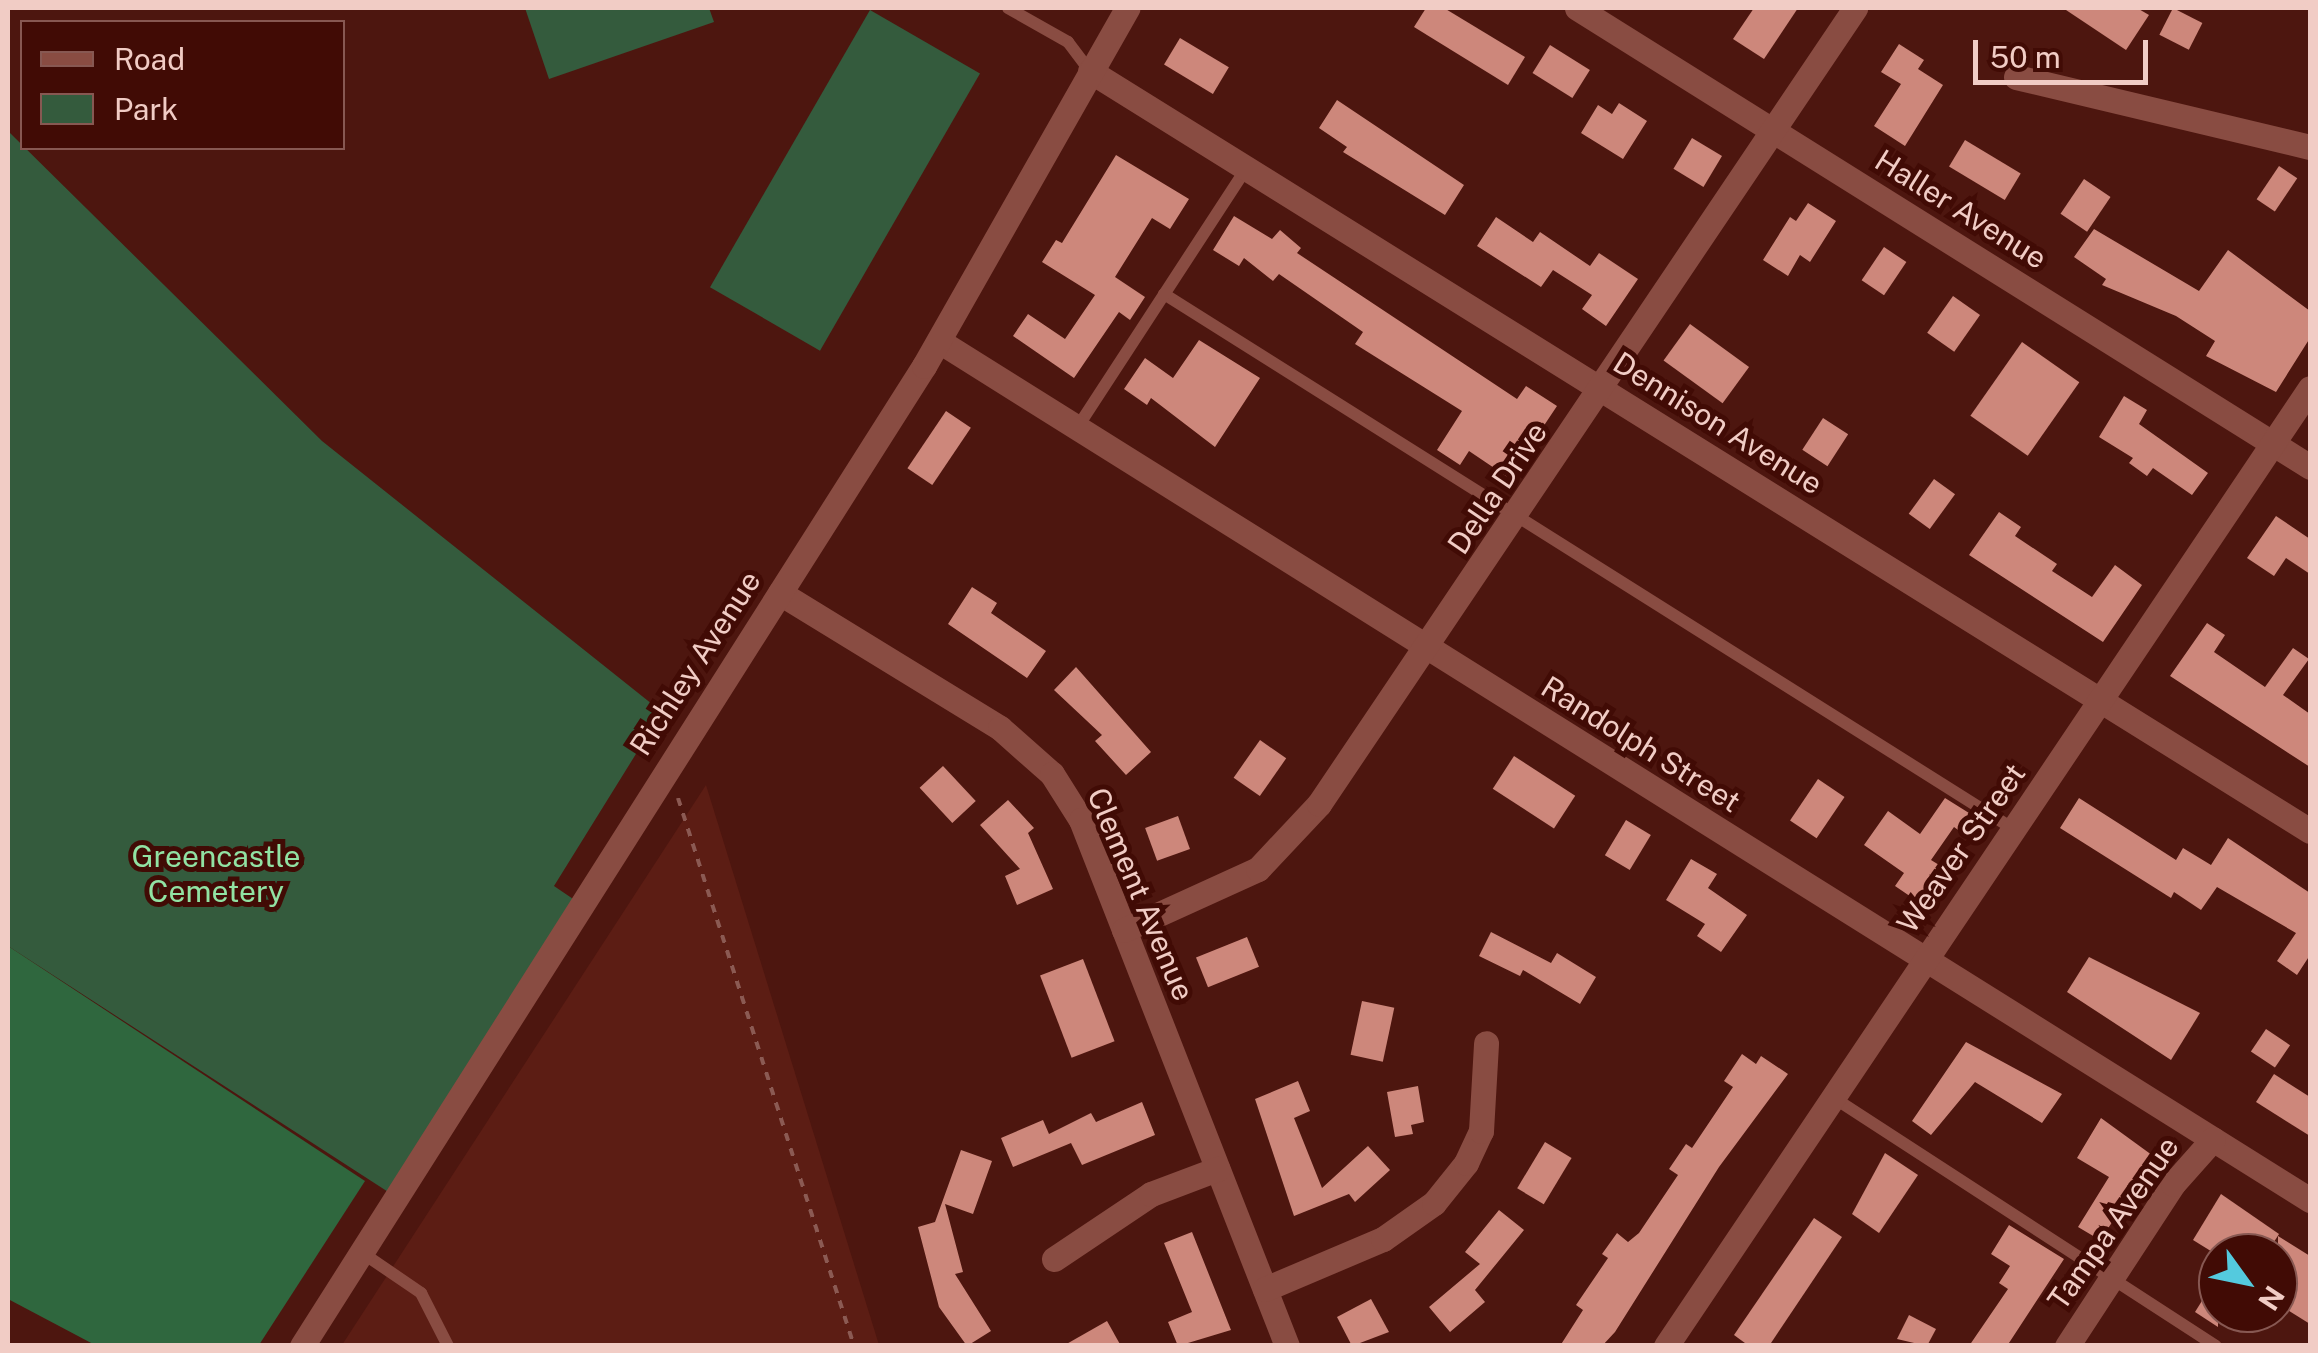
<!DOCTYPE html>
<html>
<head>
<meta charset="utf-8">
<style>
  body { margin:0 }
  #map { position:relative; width:2318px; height:1353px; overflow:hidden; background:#4d160f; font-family:"Public Sans",sans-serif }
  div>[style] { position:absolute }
  .built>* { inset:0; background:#5c1d14 }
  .green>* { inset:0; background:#345b3d; transform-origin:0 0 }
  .forest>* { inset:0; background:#2f673e }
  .building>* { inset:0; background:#cd877b; transform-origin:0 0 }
  .path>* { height:4px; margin-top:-2px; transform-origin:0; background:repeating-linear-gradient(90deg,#8b5a53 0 8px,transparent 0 16px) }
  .service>* { height:12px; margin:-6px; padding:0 6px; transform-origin:6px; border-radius:6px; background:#894c42 }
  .minor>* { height:25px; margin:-12.5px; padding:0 12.5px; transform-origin:12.5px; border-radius:12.5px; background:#894c42 }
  span { translate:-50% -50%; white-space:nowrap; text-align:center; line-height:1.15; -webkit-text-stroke:10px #410b05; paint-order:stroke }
  .street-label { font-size:30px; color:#f1ccc5 }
  .park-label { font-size:30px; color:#91e2a3 }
  .frame { position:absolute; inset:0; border:10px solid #f1ccc5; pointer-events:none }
  .legend { position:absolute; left:20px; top:20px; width:325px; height:130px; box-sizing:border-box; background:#410b05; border:2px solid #875852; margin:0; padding:12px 18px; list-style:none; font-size:30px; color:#f1ccc5 }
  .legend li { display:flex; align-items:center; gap:20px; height:50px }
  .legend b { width:50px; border:2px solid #875852 }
  .north { position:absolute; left:2198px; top:1233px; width:100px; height:100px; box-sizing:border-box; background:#410b05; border:2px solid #875852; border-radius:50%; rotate:123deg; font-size:28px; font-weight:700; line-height:40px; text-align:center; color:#f1ccc5 }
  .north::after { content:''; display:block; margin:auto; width:35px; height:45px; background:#54cade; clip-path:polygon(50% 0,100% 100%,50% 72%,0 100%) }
  .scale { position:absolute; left:1973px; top:40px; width:175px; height:45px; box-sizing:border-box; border:5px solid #f1ccc5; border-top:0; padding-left:12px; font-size:30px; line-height:35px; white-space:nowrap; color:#f1ccc5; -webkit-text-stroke:8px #410b05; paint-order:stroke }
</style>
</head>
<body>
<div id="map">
  <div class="built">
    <div style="clip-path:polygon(706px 785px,879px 1345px,342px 1345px)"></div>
  </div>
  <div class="green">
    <div style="clip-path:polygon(525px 8px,709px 8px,714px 22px,549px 79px)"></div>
    <div style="left:870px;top:10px;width:127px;height:320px;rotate:30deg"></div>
    <div style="clip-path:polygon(8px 131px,322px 441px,662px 712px,554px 886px,579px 903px,396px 1197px,8px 946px)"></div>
  </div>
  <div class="forest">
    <div style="clip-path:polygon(8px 946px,365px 1181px,259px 1345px,95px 1345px,8px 1299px)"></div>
  </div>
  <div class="building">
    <div style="clip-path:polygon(1426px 8px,1444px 8px,1525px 57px,1508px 85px,1414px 27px)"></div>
    <div style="clip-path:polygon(1754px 8px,1798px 8px,1764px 59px,1733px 39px)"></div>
    <div style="clip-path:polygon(2063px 8px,2137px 8px,2149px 15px,2126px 50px)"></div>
    <div style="left:2173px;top:8px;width:33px;height:30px;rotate:27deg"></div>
    <div style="left:1180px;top:38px;width:57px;height:31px;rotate:31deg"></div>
    <div style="clip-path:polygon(1899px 44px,1924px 60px,1918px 69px,1943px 85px,1905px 146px,1874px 126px,1901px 84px,1881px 72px)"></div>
    <div style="left:1550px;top:45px;width:47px;height:33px;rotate:32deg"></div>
    <div style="clip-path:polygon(1337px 100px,1464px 185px,1445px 215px,1343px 152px,1347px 147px,1319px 128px)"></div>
    <div style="clip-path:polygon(1619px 103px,1647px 121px,1623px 159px,1581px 133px,1598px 105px,1612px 114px)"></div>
    <div style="left:1692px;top:138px;width:35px;height:36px;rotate:31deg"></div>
    <div style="left:1965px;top:140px;width:65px;height:31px;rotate:31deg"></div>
    <div style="clip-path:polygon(1116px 155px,1189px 199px,1170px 229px,1152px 218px,1115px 277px,1145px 297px,1130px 320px,1119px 312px,1074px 378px,1013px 336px,1028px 314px,1065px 339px,1095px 295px,1042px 262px,1056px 240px,1062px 243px)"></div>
    <div style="left:2279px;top:166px;width:22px;height:40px;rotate:34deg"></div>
    <div style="left:2084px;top:179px;width:32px;height:42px;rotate:34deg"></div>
    <div style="clip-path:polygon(1808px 203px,1836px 221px,1810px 262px,1800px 255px,1788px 276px,1763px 260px,1790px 217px,1796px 221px)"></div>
    <div style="clip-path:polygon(1234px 216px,1272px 239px,1280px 230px,1301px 248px,1297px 253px,1517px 399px,1526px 386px,1557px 406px,1509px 478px,1469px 451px,1460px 465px,1437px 450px,1462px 411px,1355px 344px,1363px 332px,1279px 274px,1273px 281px,1244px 258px,1239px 266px,1213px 250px)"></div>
    <div style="clip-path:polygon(1496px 217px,1533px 242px,1540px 232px,1590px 266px,1599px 253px,1638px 279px,1606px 326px,1582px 309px,1592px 295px,1553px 270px,1541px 287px,1477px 246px)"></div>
    <div style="clip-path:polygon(2094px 229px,2199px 291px,2228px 250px,2310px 311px,2310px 338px,2276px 392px,2206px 356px,2215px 341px,2176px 316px,2102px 285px,2106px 279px,2074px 257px)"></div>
    <div style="left:1884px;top:247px;width:27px;height:40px;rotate:34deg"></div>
    <div style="left:1953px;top:296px;width:33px;height:45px;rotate:35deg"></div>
    <div style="left:1690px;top:324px;width:73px;height:45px;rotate:36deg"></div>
    <div style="clip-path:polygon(1199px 340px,1260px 378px,1215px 447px,1151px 398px,1147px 405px,1124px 389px,1145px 358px,1173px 378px)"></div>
    <div style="left:2022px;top:342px;width:70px;height:90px;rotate:35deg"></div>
    <div style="clip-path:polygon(2124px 396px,2147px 410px,2139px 424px,2208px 473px,2192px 495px,2153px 468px,2147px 476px,2129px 463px,2133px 458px,2099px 437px)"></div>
    <div style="left:946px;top:411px;width:30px;height:69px;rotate:34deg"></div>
    <div style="left:1823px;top:418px;width:30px;height:38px;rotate:33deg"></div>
    <div style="left:1934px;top:479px;width:26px;height:43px;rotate:36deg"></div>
    <div style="clip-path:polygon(1999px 512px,2021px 527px,2015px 536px,2057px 564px,2052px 571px,2092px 597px,2115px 565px,2142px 585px,2103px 642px,1969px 555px)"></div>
    <div style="clip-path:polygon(2276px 516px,2310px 539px,2310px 574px,2286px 558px,2274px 576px,2247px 558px)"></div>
    <div style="clip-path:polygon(972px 587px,997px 603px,991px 613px,1046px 651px,1027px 678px,948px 624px)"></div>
    <div style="clip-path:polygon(2207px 623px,2225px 635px,2214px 652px,2265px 687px,2293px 648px,2309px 659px,2283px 695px,2310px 714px,2310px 767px,2170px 676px)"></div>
    <div style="clip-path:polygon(1076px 667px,1151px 752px,1126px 775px,1095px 741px,1102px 735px,1054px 690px)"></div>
    <div style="left:1260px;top:740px;width:32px;height:46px;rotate:35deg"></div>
    <div style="left:1514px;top:756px;width:73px;height:39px;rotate:33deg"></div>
    <div style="left:943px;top:766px;width:48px;height:32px;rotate:47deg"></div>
    <div style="left:1818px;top:779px;width:32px;height:50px;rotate:34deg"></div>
    <div style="clip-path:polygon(1945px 798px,1977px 818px,1965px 835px,1954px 827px,1931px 860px,1944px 868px,1920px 903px,1895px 886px,1904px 873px,1864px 845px,1888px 811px,1920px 834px)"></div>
    <div style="clip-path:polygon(2079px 798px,2176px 860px,2183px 848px,2211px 865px,2228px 838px,2310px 893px,2310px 955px,2297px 975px,2277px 961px,2296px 933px,2217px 887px,2201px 910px,2174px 892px,2171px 898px,2060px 828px)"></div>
    <div style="clip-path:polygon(1008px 800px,1034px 828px,1028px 833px,1053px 889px,1017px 905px,1005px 876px,1020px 869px,980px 825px)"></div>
    <div style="left:1178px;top:816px;width:35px;height:35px;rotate:70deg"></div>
    <div style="left:1626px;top:820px;width:29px;height:41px;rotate:31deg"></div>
    <div style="clip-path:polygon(1691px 859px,1717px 874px,1708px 888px,1747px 915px,1721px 952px,1697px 936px,1705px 924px,1666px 900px)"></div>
    <div style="clip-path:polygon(1491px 932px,1551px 963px,1557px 953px,1596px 977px,1580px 1004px,1523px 970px,1520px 976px,1479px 956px)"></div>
    <div style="left:1247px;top:937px;width:32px;height:55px;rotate:68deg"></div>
    <div style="clip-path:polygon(2089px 957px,2200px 1013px,2171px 1060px,2067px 992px)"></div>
    <div style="left:1083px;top:959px;width:88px;height:46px;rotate:69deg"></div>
    <div style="left:1362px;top:1001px;width:33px;height:55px;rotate:12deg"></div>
    <div style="left:2266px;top:1029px;width:29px;height:27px;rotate:34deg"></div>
    <div style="clip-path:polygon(1966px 1042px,2062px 1094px,2042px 1123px,1975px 1082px,1931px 1135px,1912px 1121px)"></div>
    <div style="clip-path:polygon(1742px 1054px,1756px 1064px,1761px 1056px,1788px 1074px,1719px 1167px,1615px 1332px,1602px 1346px,1560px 1346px,1583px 1310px,1576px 1305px,1608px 1258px,1602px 1254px,1617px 1233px,1628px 1242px,1639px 1233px,1678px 1175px,1669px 1169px,1686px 1144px,1692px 1148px,1733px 1087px,1724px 1081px)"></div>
    <div style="clip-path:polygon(2274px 1074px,2310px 1097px,2310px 1136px,2256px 1102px)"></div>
    <div style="clip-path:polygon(1298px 1081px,1310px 1111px,1294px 1118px,1322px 1188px,1368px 1146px,1390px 1170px,1355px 1202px,1349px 1194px,1294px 1216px,1255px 1099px)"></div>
    <div style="clip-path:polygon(1418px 1086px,1424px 1122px,1411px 1125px,1413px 1134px,1395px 1137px,1387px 1092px)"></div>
    <div style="clip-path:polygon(1142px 1102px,1155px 1135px,1082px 1165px,1071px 1143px,1013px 1167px,1001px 1138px,1043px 1120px,1049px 1134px,1091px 1113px,1096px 1122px)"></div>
    <div style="clip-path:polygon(2101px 1118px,2156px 1158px,2100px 1240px,2078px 1227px,2109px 1177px,2077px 1158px)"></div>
    <div style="left:1545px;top:1142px;width:31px;height:54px;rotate:31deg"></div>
    <div style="clip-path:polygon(961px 1150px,992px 1161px,973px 1214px,945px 1204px,963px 1272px,955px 1274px,991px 1331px,967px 1346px,939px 1307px,918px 1227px,935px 1222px)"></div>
    <div style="clip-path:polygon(1885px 1153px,1918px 1175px,1879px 1233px,1852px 1214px)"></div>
    <div style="clip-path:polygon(2221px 1194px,2279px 1234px,2267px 1253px,2214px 1253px,2193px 1240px)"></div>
    <div style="clip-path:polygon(1499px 1210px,1524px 1230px,1475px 1290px,1485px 1302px,1450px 1332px,1429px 1307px,1480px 1264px,1465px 1252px)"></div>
    <div style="clip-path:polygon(1814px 1218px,1842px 1237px,1769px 1346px,1749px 1346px,1734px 1335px)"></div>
    <div style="clip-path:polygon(2009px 1225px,2064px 1259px,2007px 1346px,1969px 1346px,2008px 1289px,1999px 1283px,2010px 1266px,1991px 1254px)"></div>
    <div style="clip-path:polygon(1192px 1232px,1231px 1330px,1178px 1346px,1168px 1322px,1192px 1312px,1164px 1243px)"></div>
    <div style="clip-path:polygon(2278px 1236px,2310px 1256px,2310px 1324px,2283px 1307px,2289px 1297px,2278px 1291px)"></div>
    <div style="clip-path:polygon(2218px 1275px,2218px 1327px,2195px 1312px)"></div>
    <div style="clip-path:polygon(1371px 1299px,1389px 1332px,1352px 1346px,1337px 1317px)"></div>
    <div style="clip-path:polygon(1909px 1315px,1936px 1329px,1927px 1346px,1897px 1339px)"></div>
    <div style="clip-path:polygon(1107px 1321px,1121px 1346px,1063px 1346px)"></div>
  </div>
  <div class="path">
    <div style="left:678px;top:798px;width:576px;rotate:72.19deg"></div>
  </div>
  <div class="service">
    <div style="left:1008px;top:8px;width:69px;rotate:29.5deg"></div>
    <div style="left:1068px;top:42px;width:36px;rotate:53deg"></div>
    <div style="left:1164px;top:294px;width:1006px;rotate:32.2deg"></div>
    <div style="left:1077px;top:428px;width:311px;rotate:-56.9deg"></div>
    <div style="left:1834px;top:1098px;width:455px;rotate:33deg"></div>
    <div style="left:361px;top:1252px;width:73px;rotate:34.3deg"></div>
    <div style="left:421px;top:1293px;width:59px;rotate:63deg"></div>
  </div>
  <div class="minor">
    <div style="left:1577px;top:8px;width:865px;rotate:32.05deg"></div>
    <div style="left:1090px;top:71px;width:1437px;rotate:31.92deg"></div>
    <div style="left:2016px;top:77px;width:302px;rotate:13.4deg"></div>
    <div style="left:939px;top:341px;width:1618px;rotate:32.07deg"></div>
    <div style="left:780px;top:593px;width:258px;rotate:31.5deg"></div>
    <div style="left:1000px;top:728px;width:69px;rotate:41.5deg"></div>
    <div style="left:1052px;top:774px;width:54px;rotate:57.8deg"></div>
    <div style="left:1081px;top:820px;width:565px;rotate:68.61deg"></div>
    <div style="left:1124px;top:930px;width:147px;rotate:-24.5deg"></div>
    <div style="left:1258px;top:869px;width:89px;rotate:-46.8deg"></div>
    <div style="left:1319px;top:804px;width:960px;rotate:-56.04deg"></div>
    <div style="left:1054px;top:1259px;width:117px;rotate:-33.8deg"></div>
    <div style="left:1151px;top:1194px;width:71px;rotate:-20.7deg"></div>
    <div style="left:1265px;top:1289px;width:128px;rotate:-23deg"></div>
    <div style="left:1383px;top:1239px;width:62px;rotate:-35.2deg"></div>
    <div style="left:1434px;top:1203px;width:51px;rotate:-51.3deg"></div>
    <div style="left:1466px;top:1163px;width:35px;rotate:-65deg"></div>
    <div style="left:1481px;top:1131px;width:88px;rotate:-86.7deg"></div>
    <div style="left:302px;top:1346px;width:1161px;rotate:-57.6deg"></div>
    <div style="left:924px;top:366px;width:412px;rotate:-60.4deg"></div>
    <div style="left:1666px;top:1346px;width:1154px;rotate:-56.09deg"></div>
    <div style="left:2067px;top:1346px;width:194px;rotate:-56.8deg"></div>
    <div style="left:2173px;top:1184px;width:60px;rotate:-48.4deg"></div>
  </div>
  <div class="street-label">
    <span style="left:1961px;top:209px;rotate:32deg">Haller Avenue</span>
    <span style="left:1718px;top:423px;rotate:32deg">Dennison Avenue</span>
    <span style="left:1497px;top:488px;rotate:-56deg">Della Drive</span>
    <span style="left:695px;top:663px;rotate:-57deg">Richley Avenue</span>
    <span style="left:1641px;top:744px;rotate:32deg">Randolph Street</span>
    <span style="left:1961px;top:848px;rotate:-55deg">Weaver Street</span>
    <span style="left:1141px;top:894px;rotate:67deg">Clement Avenue</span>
    <span style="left:2113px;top:1223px;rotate:-55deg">Tampa Avenue</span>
  </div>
  <div class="park-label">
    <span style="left:216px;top:873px">Greencastle<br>Cemetery</span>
  </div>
  <div class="frame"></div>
  <ul class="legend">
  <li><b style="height:12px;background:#894c42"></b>Road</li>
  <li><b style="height:28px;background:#345b3d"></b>Park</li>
  </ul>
  <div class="north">N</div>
  <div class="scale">50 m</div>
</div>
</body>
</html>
